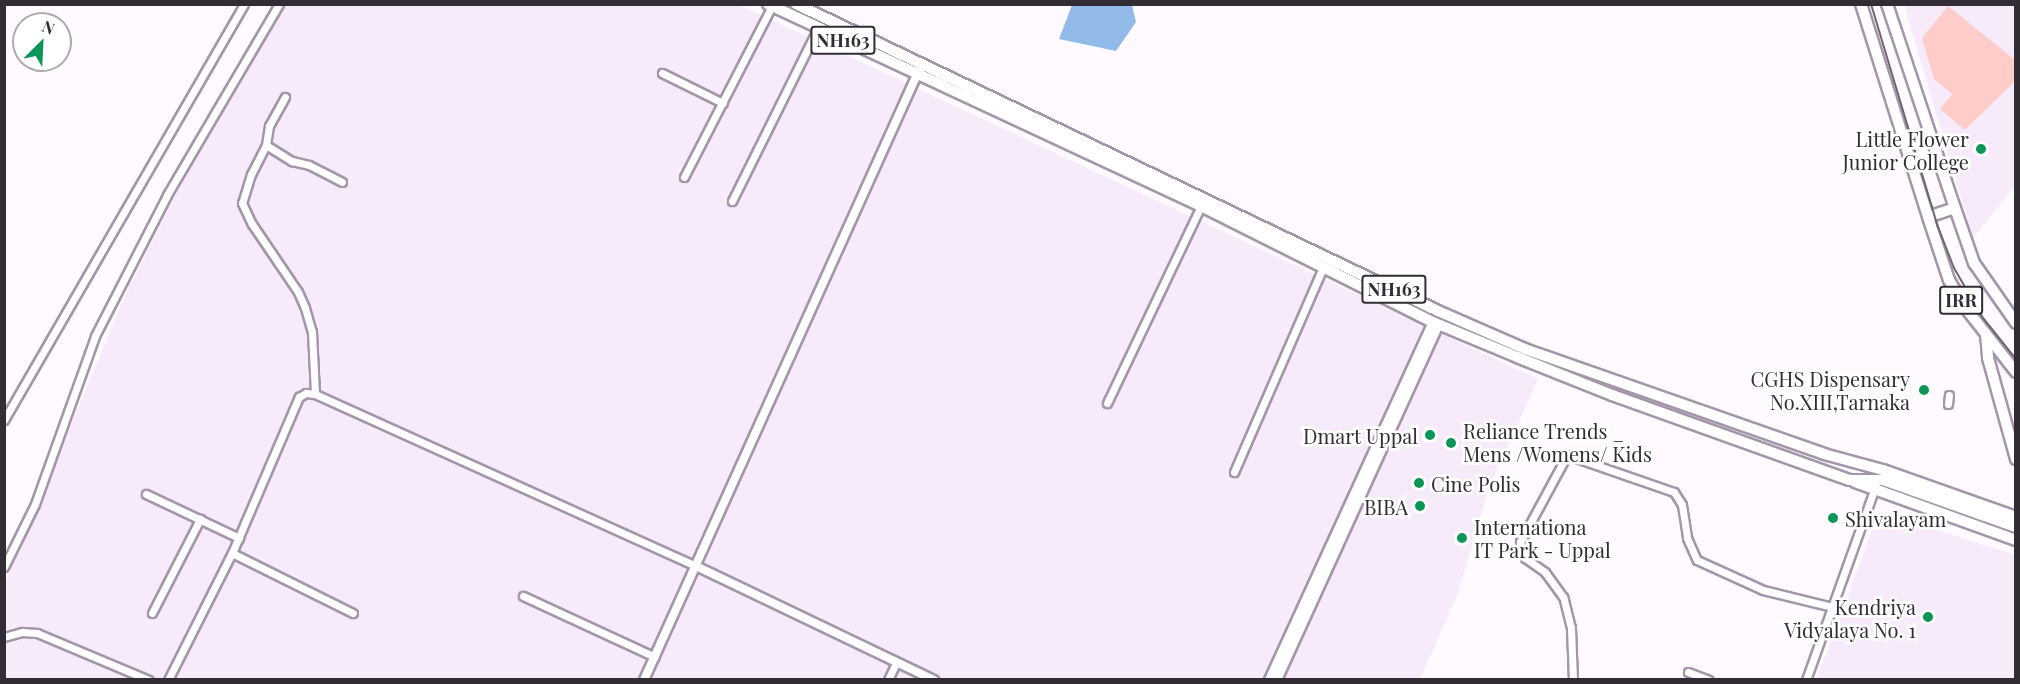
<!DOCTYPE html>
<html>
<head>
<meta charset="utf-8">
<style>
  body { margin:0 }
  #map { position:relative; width:2020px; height:684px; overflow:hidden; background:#fefaff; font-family:"Playfair Display",serif }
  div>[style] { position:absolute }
  .built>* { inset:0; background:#f7eafb }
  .green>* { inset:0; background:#feccc9 }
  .water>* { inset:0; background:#91bae8 }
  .roads { filter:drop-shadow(2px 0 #a495aa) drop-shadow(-2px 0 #a495aa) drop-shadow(0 2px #a495aa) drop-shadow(0 -2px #a495aa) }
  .minor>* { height:7px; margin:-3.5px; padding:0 3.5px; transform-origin:3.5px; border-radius:3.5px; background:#fff }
  .tertiary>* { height:8px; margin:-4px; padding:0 4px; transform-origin:4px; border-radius:4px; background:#fff }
  .primary>* { height:10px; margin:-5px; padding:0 5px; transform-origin:5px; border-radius:5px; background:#fff }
  .trunk>* { height:10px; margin:-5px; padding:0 5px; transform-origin:5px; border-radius:5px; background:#fff }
  .rail>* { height:2px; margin:-1px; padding:0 1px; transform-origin:1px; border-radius:1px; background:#6c676f }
  .dots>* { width:16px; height:16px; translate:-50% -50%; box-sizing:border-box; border:3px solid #fff; border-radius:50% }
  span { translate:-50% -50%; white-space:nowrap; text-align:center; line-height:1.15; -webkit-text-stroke:5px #fff; paint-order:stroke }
  .shield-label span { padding:2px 4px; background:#fff; border:2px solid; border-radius:4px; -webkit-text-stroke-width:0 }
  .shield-label { font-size:18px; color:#322c35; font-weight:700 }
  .poi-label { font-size:20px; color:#322c35 }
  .right { translate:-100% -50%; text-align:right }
  .left { translate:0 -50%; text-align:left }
  .frame { position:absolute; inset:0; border:6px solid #322c35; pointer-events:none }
  .north { position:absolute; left:12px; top:12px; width:60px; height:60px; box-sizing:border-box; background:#fff; border:2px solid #adabae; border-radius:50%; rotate:24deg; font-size:16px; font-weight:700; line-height:24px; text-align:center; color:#322c35 }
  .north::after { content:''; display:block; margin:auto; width:21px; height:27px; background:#0c9656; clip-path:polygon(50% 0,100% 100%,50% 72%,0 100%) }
</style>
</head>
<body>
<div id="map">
  <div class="built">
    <div style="clip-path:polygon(286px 5px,739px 5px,1538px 379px,1489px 488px,1457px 596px,1420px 679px,5px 680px,5px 583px,125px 296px,174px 198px)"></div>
    <div style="clip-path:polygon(1904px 5px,2015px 5px,2015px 186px,1973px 238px)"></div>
    <div style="clip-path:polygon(1879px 511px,2015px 555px,2015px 679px,1817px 679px)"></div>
  </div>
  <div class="green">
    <div style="clip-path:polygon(1948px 6px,2015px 60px,2015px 81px,1965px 130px,1940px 109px,1952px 94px,1934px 79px,1922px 38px)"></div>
  </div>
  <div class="water">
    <div style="clip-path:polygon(1072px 5px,1132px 5px,1136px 22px,1116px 51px,1059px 39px)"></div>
  </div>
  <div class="roads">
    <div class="minor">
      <div style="left:662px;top:73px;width:68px;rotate:26.2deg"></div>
      <div style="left:285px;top:97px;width:33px;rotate:119deg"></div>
      <div style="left:269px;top:126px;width:19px;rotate:99deg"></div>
      <div style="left:266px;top:145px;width:33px;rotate:117deg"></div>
      <div style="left:251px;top:174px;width:30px;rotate:107deg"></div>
      <div style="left:242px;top:203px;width:23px;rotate:65deg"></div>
      <div style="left:252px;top:224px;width:82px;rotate:55.9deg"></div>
      <div style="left:298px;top:292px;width:17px;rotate:66deg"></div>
      <div style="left:305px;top:308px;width:25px;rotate:74deg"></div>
      <div style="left:312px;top:332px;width:62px;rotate:87.2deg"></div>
      <div style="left:266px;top:145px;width:31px;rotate:32deg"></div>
      <div style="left:292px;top:161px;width:17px;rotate:13deg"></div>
      <div style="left:309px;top:165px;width:37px;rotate:27deg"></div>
      <div style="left:684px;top:177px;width:192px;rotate:-62.8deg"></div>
      <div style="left:732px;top:201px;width:193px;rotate:-63.6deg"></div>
      <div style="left:1107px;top:403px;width:218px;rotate:-64.5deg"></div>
      <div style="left:1948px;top:404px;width:9px;rotate:-84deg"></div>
      <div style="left:4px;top:420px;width:480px;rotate:-60deg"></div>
      <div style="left:1234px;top:472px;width:223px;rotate:-66.5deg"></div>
      <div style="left:146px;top:494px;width:103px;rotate:25.3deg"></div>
      <div style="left:232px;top:553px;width:135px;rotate:26.4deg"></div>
      <div style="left:4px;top:567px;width:70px;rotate:-63.8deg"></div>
      <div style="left:35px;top:504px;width:178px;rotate:-70.3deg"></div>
      <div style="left:95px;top:336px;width:158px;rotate:-62.9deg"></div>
      <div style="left:167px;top:195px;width:221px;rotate:-59.6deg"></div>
      <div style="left:523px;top:596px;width:145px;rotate:24.8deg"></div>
      <div style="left:152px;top:613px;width:106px;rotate:-62.9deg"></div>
      <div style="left:4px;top:637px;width:19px;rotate:-16deg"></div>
      <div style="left:22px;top:632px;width:15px;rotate:4deg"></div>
      <div style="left:37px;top:633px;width:121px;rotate:22.8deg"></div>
      <div style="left:1688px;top:672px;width:22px;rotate:21deg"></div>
      <div style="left:168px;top:680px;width:142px;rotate:-63.3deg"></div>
      <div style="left:232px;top:553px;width:170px;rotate:-66.8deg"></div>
      <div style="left:299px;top:397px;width:8px;rotate:-30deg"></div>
      <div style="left:306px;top:393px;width:9px;rotate:6deg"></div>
      <div style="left:315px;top:394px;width:418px;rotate:24.3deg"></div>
      <div style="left:888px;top:680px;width:19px;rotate:-65deg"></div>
      <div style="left:1573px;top:680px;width:52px;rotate:-92.2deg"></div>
      <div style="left:1571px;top:628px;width:32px;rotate:-104deg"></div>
      <div style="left:1563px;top:597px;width:31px;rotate:-126deg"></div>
      <div style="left:1545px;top:572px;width:24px;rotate:-145deg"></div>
      <div style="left:1525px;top:558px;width:17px;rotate:-107deg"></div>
      <div style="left:1520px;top:542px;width:99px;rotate:-61.6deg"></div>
      <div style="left:1567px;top:455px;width:113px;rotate:19.1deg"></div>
      <div style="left:1674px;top:492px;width:15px;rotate:58deg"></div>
      <div style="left:1682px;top:505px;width:33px;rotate:81deg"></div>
      <div style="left:1687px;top:538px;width:24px;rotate:66deg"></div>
      <div style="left:1697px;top:560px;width:72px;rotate:24.4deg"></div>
      <div style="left:1763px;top:590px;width:71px;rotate:13.8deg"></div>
      <div style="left:1806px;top:680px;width:205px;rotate:-70.3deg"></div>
    </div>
    <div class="tertiary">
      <div style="left:696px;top:566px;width:264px;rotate:25.6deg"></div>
      <div style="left:644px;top:680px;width:669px;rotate:-65.73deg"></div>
      <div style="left:1269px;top:680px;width:394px;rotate:-65.4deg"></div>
      <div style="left:1277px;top:680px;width:391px;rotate:-65.5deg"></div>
    </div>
    <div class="primary">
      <div style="left:1861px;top:4px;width:223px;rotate:72.5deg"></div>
      <div style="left:1887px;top:4px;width:215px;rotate:71.6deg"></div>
    </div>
    <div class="trunk">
      <div style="left:768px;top:4px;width:478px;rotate:25deg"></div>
      <div style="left:1201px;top:206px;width:259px;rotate:26.6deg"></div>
      <div style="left:1433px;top:322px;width:91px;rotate:22.6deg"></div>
      <div style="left:1517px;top:357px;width:102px;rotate:21.8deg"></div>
      <div style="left:1612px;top:395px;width:252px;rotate:19.7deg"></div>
      <div style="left:1849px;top:480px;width:34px"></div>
      <div style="left:1883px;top:480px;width:141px;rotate:19.5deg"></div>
      <div style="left:796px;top:4px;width:712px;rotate:25.56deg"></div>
      <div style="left:1438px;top:311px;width:95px;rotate:23.6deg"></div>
      <div style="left:1525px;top:349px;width:317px;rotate:19.3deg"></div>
      <div style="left:1824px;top:454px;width:61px;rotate:15.2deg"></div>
      <div style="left:1883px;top:470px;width:141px;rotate:19.5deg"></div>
      <div style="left:2016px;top:323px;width:73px;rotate:-125deg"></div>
      <div style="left:1974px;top:263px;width:58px;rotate:-109.1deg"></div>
      <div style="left:1955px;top:208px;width:28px;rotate:162deg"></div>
      <div style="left:1928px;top:217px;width:66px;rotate:71.6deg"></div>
      <div style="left:1949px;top:280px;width:30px;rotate:60deg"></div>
      <div style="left:1964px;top:306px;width:84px;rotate:51.8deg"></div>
      <div style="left:1986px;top:334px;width:24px;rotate:85deg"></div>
      <div style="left:1988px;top:358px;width:105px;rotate:74.5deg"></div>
      <div style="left:1855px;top:482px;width:171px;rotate:19.8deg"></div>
    </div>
  </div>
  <div class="rail">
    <div style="left:1871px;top:4px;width:233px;rotate:73.3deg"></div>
    <div style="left:1938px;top:227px;width:44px;rotate:68.7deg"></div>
    <div style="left:1954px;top:268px;width:58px;rotate:59.9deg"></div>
    <div style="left:1983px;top:318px;width:53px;rotate:51.2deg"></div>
  </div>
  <div class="dots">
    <div style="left:1981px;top:149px;background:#0c9656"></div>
    <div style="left:1924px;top:390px;background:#0c9656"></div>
    <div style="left:1430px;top:435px;background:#0c9656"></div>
    <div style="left:1451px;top:443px;background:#0c9656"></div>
    <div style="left:1419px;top:483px;background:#0c9656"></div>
    <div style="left:1420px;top:506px;background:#0c9656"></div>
    <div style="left:1833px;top:518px;background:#0c9656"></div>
    <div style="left:1462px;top:538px;background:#0c9656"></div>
    <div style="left:1928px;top:617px;background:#0c9656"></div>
  </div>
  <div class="shield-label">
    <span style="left:843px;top:40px">NH163</span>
    <span style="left:1394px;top:289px">NH163</span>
    <span style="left:1961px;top:300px">IRR</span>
  </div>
  <div class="poi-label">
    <span class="right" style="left:1969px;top:150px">Little Flower<br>Junior College</span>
    <span class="right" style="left:1910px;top:390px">CGHS Dispensary<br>No.XIII,Tarnaka</span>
    <span class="left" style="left:1463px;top:442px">Reliance Trends _<br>Mens /Womens/ Kids</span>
    <span class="right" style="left:1418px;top:435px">Dmart Uppal</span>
    <span class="left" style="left:1431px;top:483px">Cine Polis</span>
    <span class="right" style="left:1408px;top:506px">BIBA</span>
    <span class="left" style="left:1845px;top:518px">Shivalayam</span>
    <span class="left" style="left:1474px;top:538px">Internationa<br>IT Park - Uppal</span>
    <span class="right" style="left:1916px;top:618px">Kendriya<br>Vidyalaya No. 1</span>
  </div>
  <div class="frame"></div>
  <div class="north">N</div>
</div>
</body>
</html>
